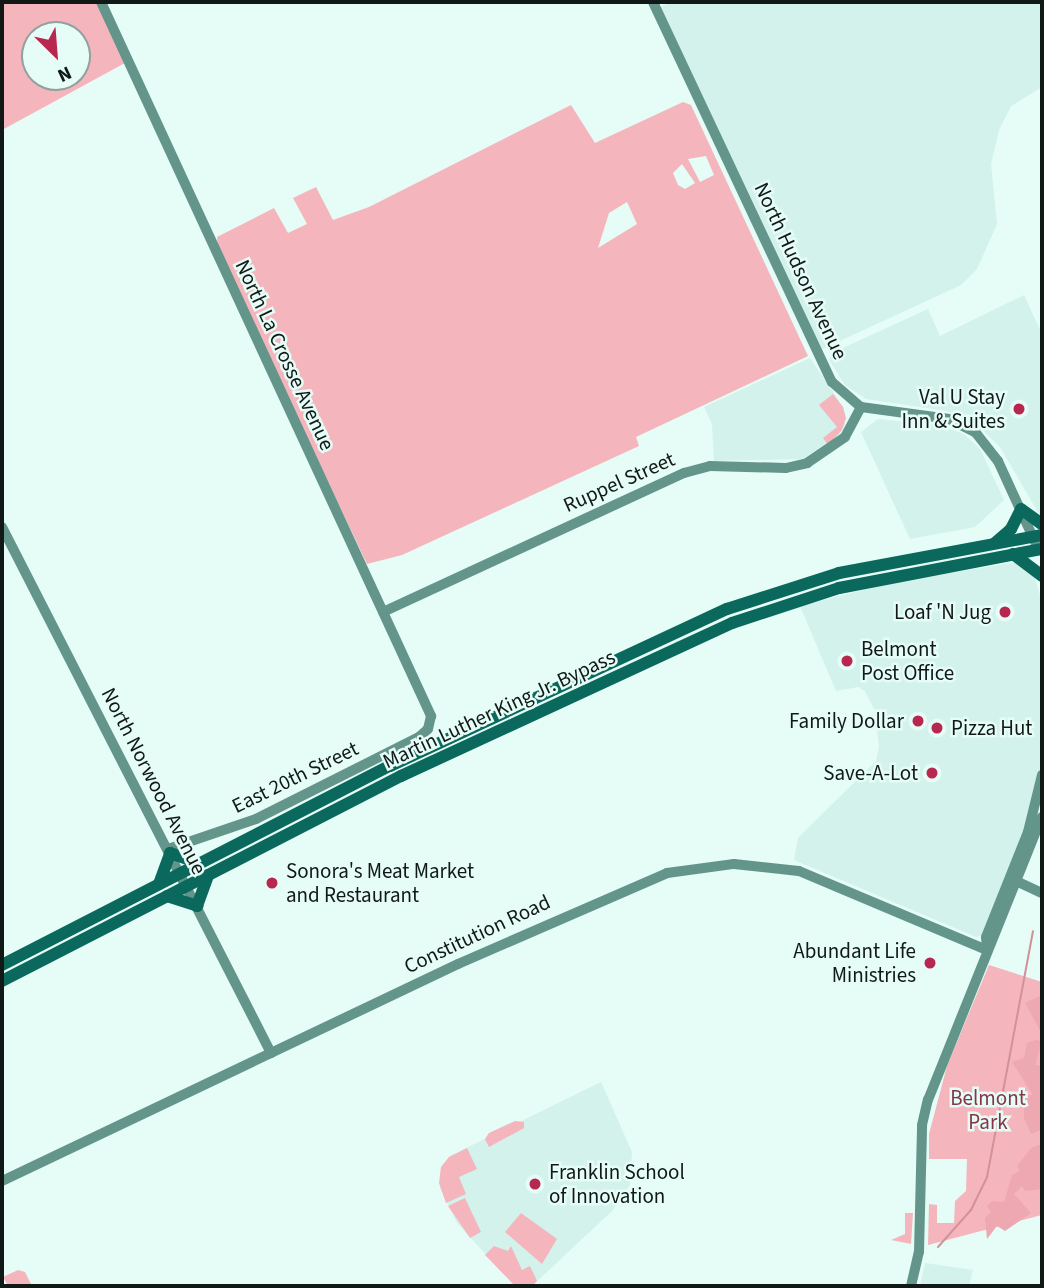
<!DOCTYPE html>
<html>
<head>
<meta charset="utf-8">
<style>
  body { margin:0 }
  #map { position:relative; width:1044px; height:1288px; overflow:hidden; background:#e5fcf7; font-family:"Source Sans 3",sans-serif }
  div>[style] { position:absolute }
  .built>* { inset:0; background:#d2f2eb }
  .green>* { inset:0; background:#f5b5bd }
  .forest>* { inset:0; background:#eda8b1 }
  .stream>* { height:2px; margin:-1px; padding:0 1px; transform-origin:1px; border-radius:1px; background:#d49099 }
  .secondary>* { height:10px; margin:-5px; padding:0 5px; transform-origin:5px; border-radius:5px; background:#63958b }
  .highway>* { height:12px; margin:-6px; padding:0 6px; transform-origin:6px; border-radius:6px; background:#0a695c }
  .dots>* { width:19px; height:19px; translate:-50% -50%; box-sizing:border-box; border:4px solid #e5fcf7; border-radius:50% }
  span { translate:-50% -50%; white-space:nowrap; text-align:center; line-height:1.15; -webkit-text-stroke:5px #e5fcf7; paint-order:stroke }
  .street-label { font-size:21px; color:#111917 }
  .poi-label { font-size:21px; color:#111917 }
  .right { translate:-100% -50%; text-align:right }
  .left { translate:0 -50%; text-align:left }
  .park-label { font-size:21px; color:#863545 }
  .frame { position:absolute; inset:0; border:4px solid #111917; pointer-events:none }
  .north { position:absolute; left:21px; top:21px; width:70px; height:70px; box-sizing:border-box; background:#e5fcf7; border:2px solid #90a19d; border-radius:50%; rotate:155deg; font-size:19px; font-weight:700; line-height:28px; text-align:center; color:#111917 }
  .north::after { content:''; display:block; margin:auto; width:24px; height:32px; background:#b82750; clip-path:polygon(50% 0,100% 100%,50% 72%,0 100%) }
</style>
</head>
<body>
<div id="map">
  <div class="built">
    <div style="clip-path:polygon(671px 2px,1042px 2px,1042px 87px,1011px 106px,999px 130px,991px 164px,997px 224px,977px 269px,961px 285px,816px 352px,657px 9px)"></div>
    <div style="clip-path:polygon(1024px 295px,1042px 334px,1042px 519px,1000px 447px,976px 424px,947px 411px,866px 399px,845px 385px,829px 360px,832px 353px,928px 309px,940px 336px)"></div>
    <div style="clip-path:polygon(810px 358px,843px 407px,845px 425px,839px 435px,802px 459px,714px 461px,712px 424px,704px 407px)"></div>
    <div style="clip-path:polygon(878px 419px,938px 425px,964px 434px,980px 449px,1004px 500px,975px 527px,910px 539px,861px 432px)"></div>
    <div style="clip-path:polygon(1011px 563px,1021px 563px,1034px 576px,1042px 601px,1042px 761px,1027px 822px,982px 935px,976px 937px,794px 860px,798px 838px,876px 761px,879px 747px,875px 711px,865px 691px,858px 687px,836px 691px,800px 606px,895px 582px)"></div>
    <div style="clip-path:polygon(601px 1082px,632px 1152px,630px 1185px,612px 1211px,532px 1286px,515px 1286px,457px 1223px,440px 1188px,441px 1167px,450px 1156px)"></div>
    <div style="clip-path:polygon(925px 1263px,973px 1270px,969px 1286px,920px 1286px)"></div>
  </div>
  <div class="green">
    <div style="clip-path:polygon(evenodd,2px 2px,97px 2px,125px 63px,2px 130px,2px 2px,35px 35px,77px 35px,77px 77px,35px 77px,35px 35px)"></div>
    <div style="clip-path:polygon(evenodd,683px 102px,691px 105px,808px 356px,636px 437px,639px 446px,402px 555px,367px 564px,218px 250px,217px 237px,274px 208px,288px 233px,307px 224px,293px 198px,316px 187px,333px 220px,369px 207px,571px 105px,595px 143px,683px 102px,706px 156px,714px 175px,700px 182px,688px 159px,706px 156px,683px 102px,682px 164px,695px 183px,685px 189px,678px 185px,673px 173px,682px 164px,683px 102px,627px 202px,637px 224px,598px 248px,609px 213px,627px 202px)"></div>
    <div style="clip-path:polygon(833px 394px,843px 407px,846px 418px,842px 430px,828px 445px,823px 438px,837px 427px,819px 405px)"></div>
    <div style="clip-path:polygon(989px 965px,1042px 982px,1042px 1215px,928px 1245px,929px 1204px,937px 1205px,937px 1223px,954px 1223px,955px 1201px,966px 1191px,967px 1159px,929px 1159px,929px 1134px,947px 1066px)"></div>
    <div style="clip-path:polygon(515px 1121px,524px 1122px,524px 1128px,489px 1147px,485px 1139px,489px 1133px)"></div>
    <div style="clip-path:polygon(467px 1148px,477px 1169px,459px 1177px,466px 1194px,446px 1203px,439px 1183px,441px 1167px,449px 1157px)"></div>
    <div style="clip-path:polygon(465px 1198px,481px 1232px,470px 1238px,448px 1206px)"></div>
    <div style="clip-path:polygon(521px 1213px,557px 1239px,542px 1264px,505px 1232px)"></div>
    <div style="clip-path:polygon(905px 1213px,913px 1213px,911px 1244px,891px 1240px,905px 1234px)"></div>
    <div style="clip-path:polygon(494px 1246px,508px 1251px,511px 1246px,522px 1270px,530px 1266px,537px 1281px,532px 1286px,515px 1286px,485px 1255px)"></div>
    <div style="clip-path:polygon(18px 1270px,25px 1272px,32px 1286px,8px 1286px,3px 1277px)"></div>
  </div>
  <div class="forest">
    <div style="clip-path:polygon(1042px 987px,1042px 1034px,1025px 1003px,1040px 996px)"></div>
    <div style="clip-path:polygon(1036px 1040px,1042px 1041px,1035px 1065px,1042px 1066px,1042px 1129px,1031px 1134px,1024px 1118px,1024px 1104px,1006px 1103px,1007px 1097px,1033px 1095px,1012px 1062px,1024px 1058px,1027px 1043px)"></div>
    <div style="clip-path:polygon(1042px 1144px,1042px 1189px,1025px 1191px,1022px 1186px,1014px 1194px,1031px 1213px,1005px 1231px,997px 1226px,987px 1239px,985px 1218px,991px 1212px,987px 1206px,992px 1201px,1004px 1202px,1012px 1175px,1020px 1171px,1017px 1166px,1032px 1147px)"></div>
  </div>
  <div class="stream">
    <div style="left:938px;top:1247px;width:50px;rotate:-48.3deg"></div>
    <div style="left:971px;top:1210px;width:37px;rotate:-64deg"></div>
    <div style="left:987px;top:1177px;width:250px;rotate:-79.4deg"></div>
  </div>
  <div class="secondary">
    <div style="left:101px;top:2px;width:787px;rotate:65.19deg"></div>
    <div style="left:431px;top:716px;width:13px;rotate:103deg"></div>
    <div style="left:428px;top:729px;width:12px;rotate:138deg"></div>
    <div style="left:419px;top:737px;width:182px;rotate:153.3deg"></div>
    <div style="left:256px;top:819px;width:93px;rotate:161.2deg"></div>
    <div style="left:653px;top:2px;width:420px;rotate:64.8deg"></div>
    <div style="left:832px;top:382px;width:38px;rotate:41deg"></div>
    <div style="left:861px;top:407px;width:89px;rotate:7.8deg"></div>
    <div style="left:949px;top:419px;width:30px;rotate:27deg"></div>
    <div style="left:976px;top:433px;width:36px;rotate:52deg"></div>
    <div style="left:998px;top:461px;width:89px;rotate:65.4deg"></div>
    <div style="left:2px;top:527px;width:591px;rotate:62.91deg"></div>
    <div style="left:383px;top:612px;width:332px;rotate:-24.8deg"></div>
    <div style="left:684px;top:473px;width:27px;rotate:-15deg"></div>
    <div style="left:710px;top:466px;width:76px;rotate:1.5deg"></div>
    <div style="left:786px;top:468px;width:22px;rotate:-13deg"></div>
    <div style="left:807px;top:463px;width:46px;rotate:-34.4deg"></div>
    <div style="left:845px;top:437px;width:34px;rotate:-62deg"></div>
    <div style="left:1014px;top:880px;width:31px;rotate:25deg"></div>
    <div style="left:987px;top:950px;width:13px;rotate:-94deg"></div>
    <div style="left:986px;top:937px;width:113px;rotate:-68.2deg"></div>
    <div style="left:1028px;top:832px;width:59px;rotate:-76.2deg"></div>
    <div style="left:2px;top:1181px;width:505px;rotate:-25.45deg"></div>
    <div style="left:458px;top:964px;width:228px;rotate:-23.5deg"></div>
    <div style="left:667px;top:873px;width:68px;rotate:-7.7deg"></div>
    <div style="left:734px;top:864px;width:65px;rotate:6.1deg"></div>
    <div style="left:799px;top:871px;width:204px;rotate:22.8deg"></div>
    <div style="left:911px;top:1286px;width:35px;rotate:-77deg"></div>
    <div style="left:919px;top:1252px;width:127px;rotate:-88.6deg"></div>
    <div style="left:922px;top:1125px;width:26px;rotate:-77deg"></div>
    <div style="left:928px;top:1100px;width:305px;rotate:-68.1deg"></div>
  </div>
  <div class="highway">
    <div style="left:995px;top:543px;width:21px;rotate:-41deg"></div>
    <div style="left:1011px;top:529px;width:22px;rotate:-63deg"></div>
    <div style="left:1021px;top:509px;width:26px;rotate:36deg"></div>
    <div style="left:1013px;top:554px;width:36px;rotate:37deg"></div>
    <div style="left:159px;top:884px;width:33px;rotate:-70deg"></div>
    <div style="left:170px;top:853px;width:31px;rotate:19deg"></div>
    <div style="left:167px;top:896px;width:32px;rotate:18deg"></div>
    <div style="left:197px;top:906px;width:33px;rotate:-70deg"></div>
    <div style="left:2px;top:965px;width:436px;rotate:-27.2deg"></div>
    <div style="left:390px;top:766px;width:372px;rotate:-25deg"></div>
    <div style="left:727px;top:609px;width:118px;rotate:-17.8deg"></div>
    <div style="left:839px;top:573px;width:207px;rotate:-10.6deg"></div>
    <div style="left:2px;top:981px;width:449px;rotate:-27.2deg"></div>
    <div style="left:401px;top:776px;width:365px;rotate:-24.8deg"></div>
    <div style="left:732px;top:623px;width:113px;rotate:-18.1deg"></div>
    <div style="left:839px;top:588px;width:207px;rotate:-10.9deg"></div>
  </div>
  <div class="dots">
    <div style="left:1019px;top:409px;background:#b82750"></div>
    <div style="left:1005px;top:612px;background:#b82750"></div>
    <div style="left:847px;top:661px;background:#b82750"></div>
    <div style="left:918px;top:721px;background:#b82750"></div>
    <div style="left:937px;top:728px;background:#b82750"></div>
    <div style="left:932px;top:773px;background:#b82750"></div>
    <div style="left:272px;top:883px;background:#b82750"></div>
    <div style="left:930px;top:963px;background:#b82750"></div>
    <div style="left:535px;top:1184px;background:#b82750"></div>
  </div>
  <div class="street-label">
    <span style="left:801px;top:271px;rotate:65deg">North Hudson Avenue</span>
    <span style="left:285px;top:355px;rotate:65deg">North La Crosse Avenue</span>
    <span style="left:619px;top:482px;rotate:-24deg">Ruppel Street</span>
    <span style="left:499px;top:709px;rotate:-25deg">Martin Luther King Jr. Bypass</span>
    <span style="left:295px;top:777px;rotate:-26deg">East 20th Street</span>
    <span style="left:154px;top:781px;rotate:63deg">North Norwood Avenue</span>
    <span style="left:477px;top:934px;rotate:-25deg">Constitution Road</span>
  </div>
  <div class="poi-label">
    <span class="right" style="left:1005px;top:409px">Val U Stay<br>Inn &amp; Suites</span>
    <span class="right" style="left:991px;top:612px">Loaf 'N Jug</span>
    <span class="left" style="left:861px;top:661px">Belmont<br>Post Office</span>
    <span class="right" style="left:904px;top:721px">Family Dollar</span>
    <span class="left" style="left:951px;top:728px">Pizza Hut</span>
    <span class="right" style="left:918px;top:773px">Save-A-Lot</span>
    <span class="left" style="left:286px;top:883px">Sonora's Meat Market<br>and Restaurant</span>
    <span class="right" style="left:916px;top:963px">Abundant Life<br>Ministries</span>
    <span class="left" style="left:549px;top:1184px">Franklin School<br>of Innovation</span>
  </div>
  <div class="park-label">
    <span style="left:988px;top:1110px">Belmont<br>Park</span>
  </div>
  <div class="frame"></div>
  <div class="north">N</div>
</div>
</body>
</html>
